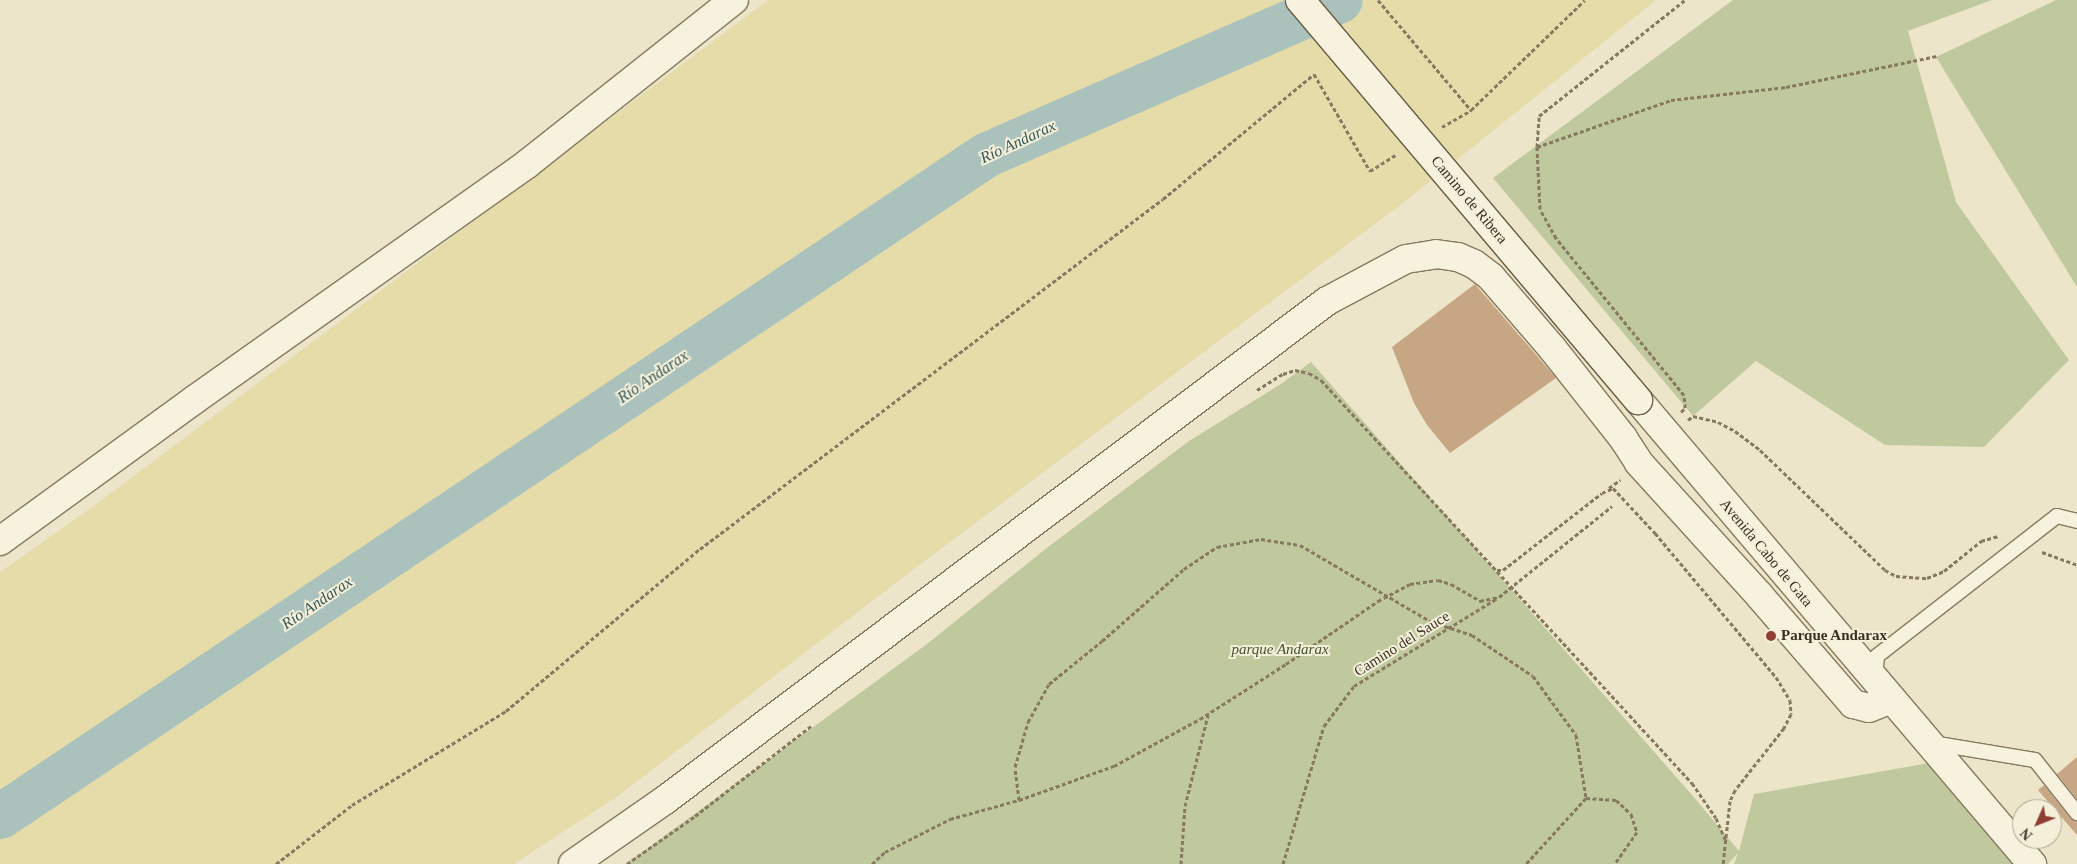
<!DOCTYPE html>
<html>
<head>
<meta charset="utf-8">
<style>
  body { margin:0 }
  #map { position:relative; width:2077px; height:864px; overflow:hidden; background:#ece5ca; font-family:Georgia,serif }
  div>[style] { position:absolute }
  .green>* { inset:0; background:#c0c99e }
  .sand>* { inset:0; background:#e5dcaa }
  .river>* { height:45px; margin:-22.5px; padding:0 22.5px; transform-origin:22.5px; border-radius:22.5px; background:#aac1bc }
  .building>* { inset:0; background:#c7a783 }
  .path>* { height:3px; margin-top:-1.5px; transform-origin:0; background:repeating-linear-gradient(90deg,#877960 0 4px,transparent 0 6.5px) }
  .roads { filter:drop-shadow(1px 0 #877960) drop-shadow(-1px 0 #877960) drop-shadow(0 1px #877960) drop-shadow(0 -1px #877960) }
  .lane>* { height:14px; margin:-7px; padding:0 7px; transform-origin:7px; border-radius:7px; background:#f7f2dd }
  .street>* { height:28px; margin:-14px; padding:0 14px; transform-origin:14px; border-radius:14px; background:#f7f2dd }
  .secondary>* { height:28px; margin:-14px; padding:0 14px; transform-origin:14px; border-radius:14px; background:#f7f2dd }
  .bridges { filter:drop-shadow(1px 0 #695a43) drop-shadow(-1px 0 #695a43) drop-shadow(0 1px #695a43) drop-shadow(0 -1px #695a43) }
  .secondary-bridge>* { height:28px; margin:-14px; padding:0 14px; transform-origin:14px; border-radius:14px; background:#f7f2dd }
  .dots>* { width:14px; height:14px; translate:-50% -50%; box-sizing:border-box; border:2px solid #f4efd9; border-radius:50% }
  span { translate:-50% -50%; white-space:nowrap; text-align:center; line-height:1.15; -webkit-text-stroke:4px #f4efd9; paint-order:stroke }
  .street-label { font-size:15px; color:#393022 }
  .poi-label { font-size:15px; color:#393022; font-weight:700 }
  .left { translate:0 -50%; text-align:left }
  .park-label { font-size:15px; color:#45542a; font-style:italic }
  .water-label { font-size:16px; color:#335657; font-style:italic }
  .north { position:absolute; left:2012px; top:799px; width:50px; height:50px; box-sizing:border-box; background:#f4efd9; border:1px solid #a9a390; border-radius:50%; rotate:226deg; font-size:14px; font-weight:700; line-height:20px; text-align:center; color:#393022 }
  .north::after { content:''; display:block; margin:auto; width:18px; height:22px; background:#913e34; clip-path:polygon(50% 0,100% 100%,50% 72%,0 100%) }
</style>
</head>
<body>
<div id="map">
  <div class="green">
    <div style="clip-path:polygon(1733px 0,1992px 0,1908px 31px,1956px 202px,2069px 360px,1984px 447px,1885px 445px,1756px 361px,1693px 416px,1493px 178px)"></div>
    <div style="clip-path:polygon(2056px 0,2077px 0,2077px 287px,1936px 57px)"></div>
    <div style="clip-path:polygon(1311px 362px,1692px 795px,1739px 851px,1754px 794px,1929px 763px,2014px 864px,1734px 864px,1738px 853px,1728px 864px,626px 864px,927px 644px,1048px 547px,1189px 441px,1281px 384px)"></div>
  </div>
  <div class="sand">
    <div style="clip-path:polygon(768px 0,1656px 0,1403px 203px,918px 566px,618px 796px,514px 864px,0 864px,0 572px,91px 508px)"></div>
  </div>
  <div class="river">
    <div style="left:0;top:816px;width:1186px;rotate:-33.86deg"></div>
    <div style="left:985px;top:155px;width:387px;rotate:-23.6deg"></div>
  </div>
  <div class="building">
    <div style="clip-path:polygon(1475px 284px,1556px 378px,1450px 453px,1427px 425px,1414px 403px,1392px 347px)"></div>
    <div style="clip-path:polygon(2077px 757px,2077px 799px,2057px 774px)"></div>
    <div style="clip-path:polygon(2044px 785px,2070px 818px,2077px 822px,2077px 835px,2038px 790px)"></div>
  </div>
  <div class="path">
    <div style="left:1378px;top:0;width:144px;rotate:49.8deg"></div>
    <div style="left:1442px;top:127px;width:34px;rotate:-30deg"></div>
    <div style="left:1471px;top:110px;width:158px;rotate:-44deg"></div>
    <div style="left:1537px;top:147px;width:142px;rotate:-19.3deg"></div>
    <div style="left:1671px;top:100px;width:116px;rotate:-6.4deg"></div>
    <div style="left:1786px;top:87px;width:154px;rotate:-11.6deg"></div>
    <div style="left:1257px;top:390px;width:31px;rotate:-32deg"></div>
    <div style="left:1283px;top:374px;width:13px;rotate:-18deg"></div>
    <div style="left:1295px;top:370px;width:14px;rotate:12deg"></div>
    <div style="left:1309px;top:373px;width:14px;rotate:30deg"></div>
    <div style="left:1321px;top:380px;width:548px;rotate:47.37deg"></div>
    <div style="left:1692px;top:783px;width:42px;rotate:55.6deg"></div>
    <div style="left:1716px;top:818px;width:25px;rotate:67deg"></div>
    <div style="left:1681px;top:412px;width:6px;rotate:-45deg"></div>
    <div style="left:1685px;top:408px;width:13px;rotate:-94deg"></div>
    <div style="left:1684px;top:395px;width:203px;rotate:-129.2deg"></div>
    <div style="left:1556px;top:238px;width:33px;rotate:-119deg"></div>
    <div style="left:1540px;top:209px;width:62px;rotate:-92.8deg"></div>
    <div style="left:1537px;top:147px;width:31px;rotate:-86deg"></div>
    <div style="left:1539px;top:116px;width:186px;rotate:-38.5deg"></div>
    <div style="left:1688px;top:420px;width:6px;rotate:-39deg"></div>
    <div style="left:1693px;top:416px;width:26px;rotate:13deg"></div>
    <div style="left:1718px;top:422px;width:19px;rotate:28deg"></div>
    <div style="left:1735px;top:431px;width:31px;rotate:37deg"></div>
    <div style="left:1760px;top:450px;width:173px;rotate:43.8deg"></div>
    <div style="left:1885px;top:570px;width:13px;rotate:29deg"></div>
    <div style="left:1896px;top:576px;width:31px;rotate:4deg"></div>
    <div style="left:1927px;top:578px;width:18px;rotate:-22deg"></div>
    <div style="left:1944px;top:571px;width:48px;rotate:-39deg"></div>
    <div style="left:1981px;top:541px;width:19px;rotate:-16deg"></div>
    <div style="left:1609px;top:488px;width:14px;rotate:-36deg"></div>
    <div style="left:2042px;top:552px;width:37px;rotate:20deg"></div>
    <div style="left:1497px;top:570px;width:6px"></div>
    <div style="left:1503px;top:570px;width:125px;rotate:-37.9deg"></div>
    <div style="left:1602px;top:493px;width:12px;rotate:-24deg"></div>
    <div style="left:1613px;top:488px;width:62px;rotate:47deg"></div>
    <div style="left:1655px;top:533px;width:188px;rotate:50deg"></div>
    <div style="left:1776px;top:677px;width:27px;rotate:59deg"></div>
    <div style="left:1790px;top:700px;width:14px;rotate:86deg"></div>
    <div style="left:1791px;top:714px;width:16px;rotate:117deg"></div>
    <div style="left:1784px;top:728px;width:79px;rotate:128.3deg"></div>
    <div style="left:1735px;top:790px;width:12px;rotate:114deg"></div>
    <div style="left:1730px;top:801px;width:63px;rotate:96.3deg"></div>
    <div style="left:1586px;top:798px;width:30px;rotate:4deg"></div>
    <div style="left:1616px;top:800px;width:21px;rotate:43deg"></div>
    <div style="left:1631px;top:814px;width:19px;rotate:72deg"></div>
    <div style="left:1637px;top:832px;width:39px;rotate:125deg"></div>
    <div style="left:1019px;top:800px;width:33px;rotate:-97deg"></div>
    <div style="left:1015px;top:767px;width:47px;rotate:-73.9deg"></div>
    <div style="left:1028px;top:722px;width:43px;rotate:-61.1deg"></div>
    <div style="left:1049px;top:684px;width:68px;rotate:-39.1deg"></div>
    <div style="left:1102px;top:641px;width:109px;rotate:-41.3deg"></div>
    <div style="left:1184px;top:569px;width:40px;rotate:-34deg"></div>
    <div style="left:1217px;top:547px;width:45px;rotate:-10.3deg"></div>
    <div style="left:1261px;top:539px;width:39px;rotate:9deg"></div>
    <div style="left:1300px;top:545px;width:153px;rotate:30.3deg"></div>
    <div style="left:1432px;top:622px;width:42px;rotate:18deg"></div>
    <div style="left:1472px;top:635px;width:73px;rotate:33.9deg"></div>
    <div style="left:1533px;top:676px;width:73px;rotate:53.9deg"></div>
    <div style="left:1576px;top:735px;width:64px;rotate:81deg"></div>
    <div style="left:1586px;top:798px;width:89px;rotate:132.3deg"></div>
    <div style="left:276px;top:864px;width:96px;rotate:-37.8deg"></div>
    <div style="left:352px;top:805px;width:180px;rotate:-31.4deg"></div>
    <div style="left:506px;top:711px;width:253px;rotate:-39.9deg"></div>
    <div style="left:700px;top:549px;width:580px;rotate:-37.09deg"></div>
    <div style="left:1163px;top:199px;width:196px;rotate:-39.6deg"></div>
    <div style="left:1314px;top:74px;width:112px;rotate:60deg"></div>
    <div style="left:1370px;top:171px;width:31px;rotate:-32deg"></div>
    <div style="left:627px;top:864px;width:83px;rotate:-35.2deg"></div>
    <div style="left:695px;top:816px;width:147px;rotate:-37.8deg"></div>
    <div style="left:872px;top:864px;width:18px;rotate:-43deg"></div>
    <div style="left:885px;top:852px;width:73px;rotate:-26.9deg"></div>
    <div style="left:950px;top:819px;width:72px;rotate:-15.4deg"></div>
    <div style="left:1019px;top:800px;width:101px;rotate:-19.7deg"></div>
    <div style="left:1114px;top:766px;width:98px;rotate:-28.7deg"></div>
    <div style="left:1200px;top:719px;width:102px;rotate:-32.6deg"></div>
    <div style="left:1286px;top:664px;width:112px;rotate:-34.4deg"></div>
    <div style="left:1378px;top:601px;width:36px;rotate:-28deg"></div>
    <div style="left:1410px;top:584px;width:28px;rotate:-8deg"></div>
    <div style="left:1438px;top:580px;width:14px;rotate:17deg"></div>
    <div style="left:1451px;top:584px;width:34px;rotate:30deg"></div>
    <div style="left:1480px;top:601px;width:19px;rotate:-12deg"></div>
    <div style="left:1499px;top:597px;width:145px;rotate:-38.8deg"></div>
    <div style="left:1181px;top:864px;width:58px;rotate:-86.1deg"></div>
    <div style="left:1185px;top:806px;width:94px;rotate:-75.8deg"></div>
    <div style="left:1283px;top:864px;width:144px;rotate:-73.5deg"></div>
    <div style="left:1324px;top:726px;width:50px;rotate:-53.1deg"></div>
    <div style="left:1354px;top:686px;width:167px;rotate:-31.5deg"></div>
  </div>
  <div class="roads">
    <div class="lane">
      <div style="left:1875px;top:676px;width:20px;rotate:-84deg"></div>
      <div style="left:1877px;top:656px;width:228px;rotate:-37.9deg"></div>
      <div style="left:2057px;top:516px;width:21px;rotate:14deg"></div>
      <div style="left:1932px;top:743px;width:104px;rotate:9.4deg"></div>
      <div style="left:2035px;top:760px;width:68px;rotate:51.6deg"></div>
    </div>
    <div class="street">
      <div style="left:0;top:541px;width:240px;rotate:-36deg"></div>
      <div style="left:194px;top:400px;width:408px;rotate:-35.3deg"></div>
      <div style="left:527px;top:164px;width:264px;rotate:-38.4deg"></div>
      <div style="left:573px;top:864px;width:112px;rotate:-34.8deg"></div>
      <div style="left:665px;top:800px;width:829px;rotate:-37.01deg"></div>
      <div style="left:1327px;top:301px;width:89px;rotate:-28deg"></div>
      <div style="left:1406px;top:259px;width:30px;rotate:-9deg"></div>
      <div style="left:1436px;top:254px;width:22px;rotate:8deg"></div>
      <div style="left:1458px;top:257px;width:17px;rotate:24deg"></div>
      <div style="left:1474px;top:264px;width:21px;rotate:37deg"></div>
      <div style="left:1491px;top:277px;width:94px;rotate:49.3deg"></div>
      <div style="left:1552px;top:348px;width:115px;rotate:51.7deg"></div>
      <div style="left:1623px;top:438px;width:30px;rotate:57deg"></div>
      <div style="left:1639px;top:463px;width:178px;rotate:47.7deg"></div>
      <div style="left:1759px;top:595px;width:144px;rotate:49.2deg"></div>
      <div style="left:1853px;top:704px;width:16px;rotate:14deg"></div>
      <div style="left:1869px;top:708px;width:24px;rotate:-22deg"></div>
    </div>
    <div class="secondary">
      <div style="left:1638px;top:400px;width:609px;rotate:49.66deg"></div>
    </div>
  </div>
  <div class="bridges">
    <div class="secondary-bridge">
      <div style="left:1300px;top:0;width:524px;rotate:49.8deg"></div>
    </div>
  </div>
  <div class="dots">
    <div style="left:1771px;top:636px;background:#913e34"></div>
  </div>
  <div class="street-label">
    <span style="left:1469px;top:200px;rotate:50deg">Camino de Ribera</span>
    <span style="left:1766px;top:553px;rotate:50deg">Avenida Cabo de Gata</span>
    <span style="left:1402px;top:644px;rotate:-32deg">Camino del Sauce</span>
  </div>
  <div class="poi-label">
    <span class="left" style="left:1781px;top:636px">Parque Andarax</span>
  </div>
  <div class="park-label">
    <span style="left:1280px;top:650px">parque Andarax</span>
  </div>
  <div class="water-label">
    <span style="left:1018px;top:142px;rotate:-25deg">Río Andarax</span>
    <span style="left:653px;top:377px;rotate:-34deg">Río Andarax</span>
    <span style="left:317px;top:603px;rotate:-34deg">Río Andarax</span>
  </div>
  <div class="north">N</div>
</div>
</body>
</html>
